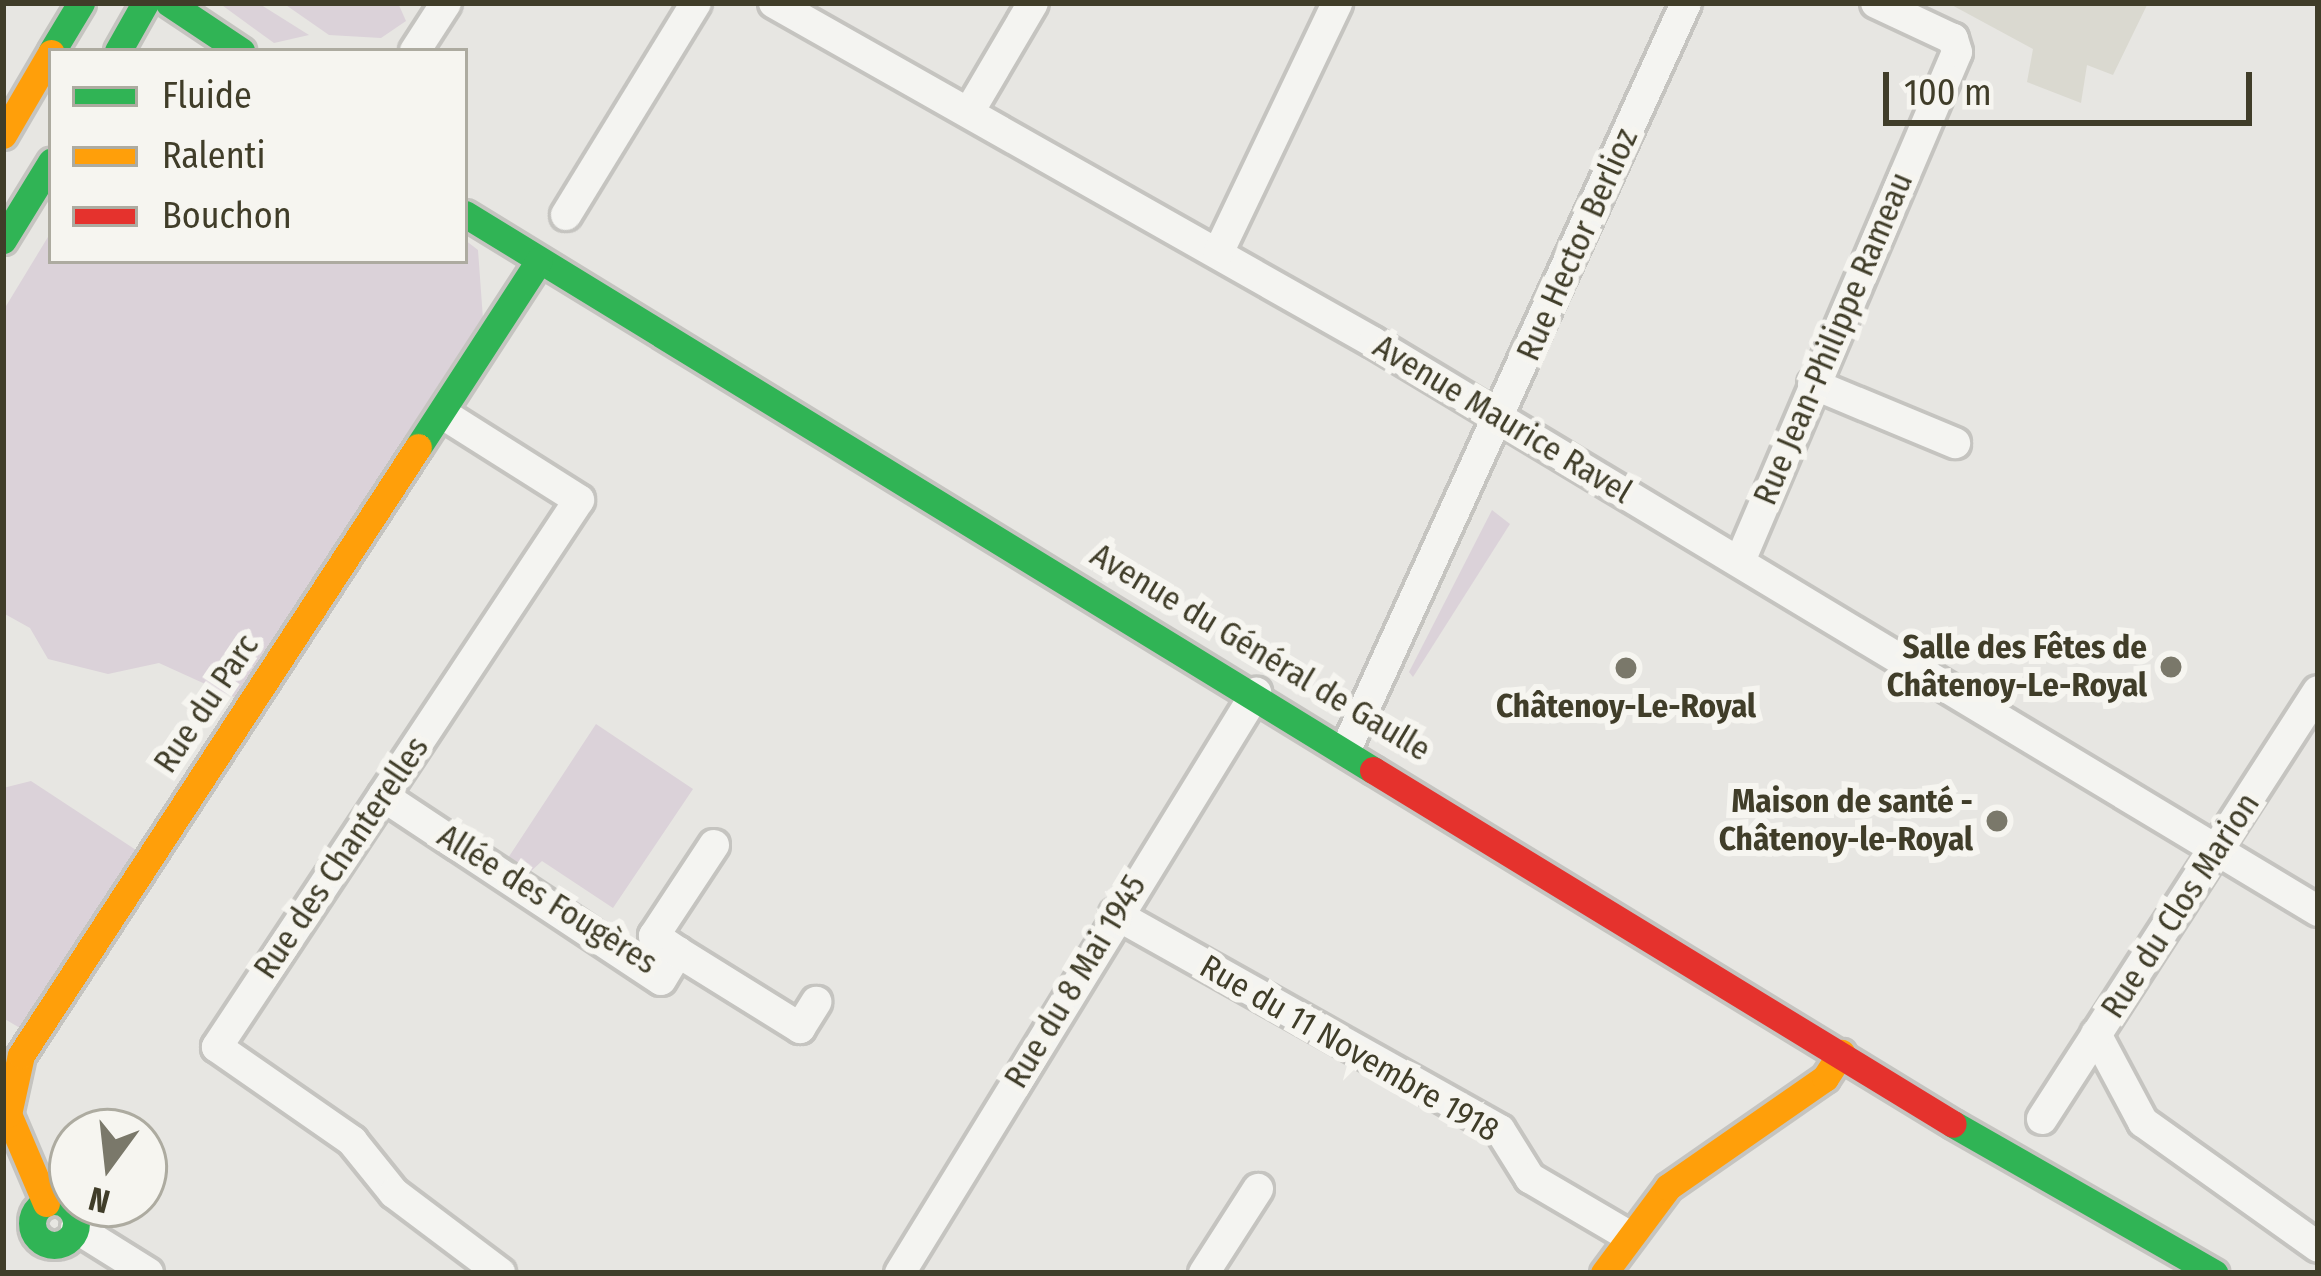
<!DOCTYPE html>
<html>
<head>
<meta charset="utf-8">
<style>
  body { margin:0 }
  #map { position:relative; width:2321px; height:1276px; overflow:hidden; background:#e7e6e2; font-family:"Fira Sans Condensed",sans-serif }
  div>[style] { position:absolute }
  .built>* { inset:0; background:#dad9d0 }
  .green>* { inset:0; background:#dbd2d9 }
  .roads { filter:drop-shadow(3px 0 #c5c4c0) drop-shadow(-3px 0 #c5c4c0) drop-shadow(0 3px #c5c4c0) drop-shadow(0 -3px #c5c4c0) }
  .street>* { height:30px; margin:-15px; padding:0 15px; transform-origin:15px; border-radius:15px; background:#f4f4f1 }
  .fast>* { height:27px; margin:-13.5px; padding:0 13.5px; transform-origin:13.5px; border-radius:13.5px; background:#30b455 }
  .fast>.ring { margin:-13.5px; padding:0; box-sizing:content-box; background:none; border:27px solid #30b455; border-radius:50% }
  .slow>* { height:27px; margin:-13.5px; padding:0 13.5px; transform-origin:13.5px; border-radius:13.5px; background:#ff9f0a }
  .jam>* { height:27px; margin:-13.5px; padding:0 13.5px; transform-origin:13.5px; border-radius:13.5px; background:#e5322d }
  .dots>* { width:33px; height:33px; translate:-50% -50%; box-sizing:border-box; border:6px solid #f6f5f0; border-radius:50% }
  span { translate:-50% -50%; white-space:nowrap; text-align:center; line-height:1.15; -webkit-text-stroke:12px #f6f5f0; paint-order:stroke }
  .street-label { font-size:33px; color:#403d29 }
  .poi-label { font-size:33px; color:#403d29; font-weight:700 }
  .right { translate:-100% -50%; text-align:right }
  .frame { position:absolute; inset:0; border:6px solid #403d29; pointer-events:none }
  .legend { position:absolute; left:48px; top:48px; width:420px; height:216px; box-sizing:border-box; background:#f6f5f0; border:3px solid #adaba0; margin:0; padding:15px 21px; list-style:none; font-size:36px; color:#403d29 }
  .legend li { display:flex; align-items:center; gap:24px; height:60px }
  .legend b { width:60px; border:3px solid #adaba0 }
  .north { position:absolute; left:48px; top:1108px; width:120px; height:120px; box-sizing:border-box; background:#f6f5f0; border:3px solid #adaba0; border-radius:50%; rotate:195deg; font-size:33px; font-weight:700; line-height:48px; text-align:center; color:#403d29 }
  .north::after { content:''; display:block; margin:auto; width:42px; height:54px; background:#7a786a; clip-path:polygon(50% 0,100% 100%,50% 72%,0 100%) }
  .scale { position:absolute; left:1883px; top:72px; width:369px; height:54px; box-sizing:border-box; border:6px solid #403d29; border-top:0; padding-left:15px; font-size:36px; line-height:42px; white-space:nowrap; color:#403d29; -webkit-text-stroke:9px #f6f5f0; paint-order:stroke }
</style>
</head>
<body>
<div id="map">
  <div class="built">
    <div style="clip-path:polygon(1948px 3px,2148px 3px,2113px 75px,2087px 65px,2081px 103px,2027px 82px,2033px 49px)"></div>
  </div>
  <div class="green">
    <div style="clip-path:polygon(219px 3px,258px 3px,309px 35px,274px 43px)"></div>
    <div style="clip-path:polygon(283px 3px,398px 3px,406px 21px,381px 38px,329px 35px)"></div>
    <div style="clip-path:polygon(51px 232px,51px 261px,465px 261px,465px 240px,478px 250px,483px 319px,236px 698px,159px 663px,108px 674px,48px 659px,30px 628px,3px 613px,3px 311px)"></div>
    <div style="clip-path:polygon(1492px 510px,1510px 524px,1413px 677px,1409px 672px)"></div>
    <div style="clip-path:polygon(596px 724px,693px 789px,613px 908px,542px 861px,529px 873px,508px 858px)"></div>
    <div style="clip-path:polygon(31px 781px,136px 850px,20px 1028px,3px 1018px,3px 788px)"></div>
  </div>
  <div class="roads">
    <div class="street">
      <div style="left:774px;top:3px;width:688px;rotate:29.51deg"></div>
      <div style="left:1373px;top:342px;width:1103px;rotate:31.05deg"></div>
      <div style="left:415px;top:51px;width:57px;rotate:-57.1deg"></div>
      <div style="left:969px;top:112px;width:126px;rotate:-59.6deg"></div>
      <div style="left:566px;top:215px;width:249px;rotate:-58.5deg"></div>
      <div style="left:1218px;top:253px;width:277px;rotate:-64.5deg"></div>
      <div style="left:1813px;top:384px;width:154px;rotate:22.6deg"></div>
      <div style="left:443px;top:414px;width:161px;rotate:32.3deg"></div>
      <div style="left:579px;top:500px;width:656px;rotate:123.5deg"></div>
      <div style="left:217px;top:1047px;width:165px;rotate:34.8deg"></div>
      <div style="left:352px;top:1141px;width:67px;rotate:51.1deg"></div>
      <div style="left:394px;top:1193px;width:133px;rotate:37deg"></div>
      <div style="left:1740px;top:561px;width:553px;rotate:-66.91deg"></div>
      <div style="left:1957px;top:52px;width:14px;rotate:-107deg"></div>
      <div style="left:1953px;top:39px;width:85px;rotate:-154.9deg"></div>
      <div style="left:1347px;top:747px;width:818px;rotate:-65.5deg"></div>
      <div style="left:383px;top:796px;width:333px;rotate:33.5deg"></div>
      <div style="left:661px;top:980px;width:33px;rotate:-59deg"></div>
      <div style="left:678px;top:952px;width:144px;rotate:31.9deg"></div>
      <div style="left:800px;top:1028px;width:31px;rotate:-58deg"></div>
      <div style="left:1115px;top:914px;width:441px;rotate:29.3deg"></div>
      <div style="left:1500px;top:1130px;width:57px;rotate:58deg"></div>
      <div style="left:1530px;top:1178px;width:115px;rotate:30.4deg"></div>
      <div style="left:678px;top:952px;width:29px;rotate:-146deg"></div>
      <div style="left:654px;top:936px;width:109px;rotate:-56.6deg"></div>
      <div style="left:2096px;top:1034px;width:100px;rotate:61.9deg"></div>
      <div style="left:2143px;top:1122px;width:215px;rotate:35.5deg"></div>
      <div style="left:2042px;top:1119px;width:509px;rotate:-57.18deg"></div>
      <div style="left:76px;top:1228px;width:85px;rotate:32deg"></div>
      <div style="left:900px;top:1273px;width:681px;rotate:-58.46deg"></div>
      <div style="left:1204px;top:1273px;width:100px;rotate:-57.3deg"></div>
    </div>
    <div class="fast">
      <div style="left:169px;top:3px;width:87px;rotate:33.7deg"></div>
      <div style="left:52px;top:51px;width:56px;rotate:-58.9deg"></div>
      <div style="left:118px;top:51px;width:55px;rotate:-60.6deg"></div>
      <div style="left:465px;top:214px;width:1065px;rotate:31.48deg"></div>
      <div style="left:3px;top:240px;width:92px;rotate:-58.4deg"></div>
      <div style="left:418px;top:447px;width:222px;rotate:-57deg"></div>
      <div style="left:1953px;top:1124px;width:301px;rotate:29.7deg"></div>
      <div class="ring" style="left:32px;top:1201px;width:17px;height:17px"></div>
    </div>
    <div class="slow">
      <div style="left:3px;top:135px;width:95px;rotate:-59.7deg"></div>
      <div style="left:46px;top:1203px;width:97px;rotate:-113.1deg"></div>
      <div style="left:8px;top:1114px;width:60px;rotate:-77.6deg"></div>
      <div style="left:21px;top:1055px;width:726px;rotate:-56.86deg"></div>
      <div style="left:1604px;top:1273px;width:107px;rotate:-53.3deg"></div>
      <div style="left:1668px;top:1187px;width:191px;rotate:-34.8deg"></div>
      <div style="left:1825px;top:1078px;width:30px;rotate:-57deg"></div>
    </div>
    <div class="jam">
      <div style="left:1373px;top:770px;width:679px;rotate:31.4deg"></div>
    </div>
  </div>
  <div class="dots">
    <div style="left:2171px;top:667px;background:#7a786a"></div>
    <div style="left:1626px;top:668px;background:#7a786a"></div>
    <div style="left:1997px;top:821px;background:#7a786a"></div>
  </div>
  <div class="street-label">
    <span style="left:1578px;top:245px;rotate:-66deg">Rue Hector Berlioz</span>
    <span style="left:1834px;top:339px;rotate:-67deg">Rue Jean-Philippe Rameau</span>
    <span style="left:1502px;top:420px;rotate:31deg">Avenue Maurice Ravel</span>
    <span style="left:1260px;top:653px;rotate:31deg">Avenue du Général de Gaulle</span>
    <span style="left:207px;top:704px;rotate:-56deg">Rue du Parc</span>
    <span style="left:342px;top:858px;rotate:-56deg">Rue des Chanterelles</span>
    <span style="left:547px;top:900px;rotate:32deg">Allée des Fougères</span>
    <span style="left:2181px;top:906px;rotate:-57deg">Rue du Clos Marion</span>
    <span style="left:1076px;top:982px;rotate:-59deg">Rue du 8 Mai 1945</span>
    <span style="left:1349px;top:1049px;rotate:30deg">Rue du 11 Novembre 1918</span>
  </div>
  <div class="poi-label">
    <span class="right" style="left:2147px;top:667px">Salle des Fêtes de<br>Châtenoy-Le-Royal</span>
    <span style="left:1626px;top:707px">Châtenoy-Le-Royal</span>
    <span class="right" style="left:1973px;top:821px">Maison de santé -<br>Châtenoy-le-Royal</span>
  </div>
  <div class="frame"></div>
  <ul class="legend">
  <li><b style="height:15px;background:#30b455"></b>Fluide</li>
  <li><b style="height:15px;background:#ff9f0a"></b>Ralenti</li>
  <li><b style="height:15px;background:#e5322d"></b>Bouchon</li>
  </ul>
  <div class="north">N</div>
  <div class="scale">100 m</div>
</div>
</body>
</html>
